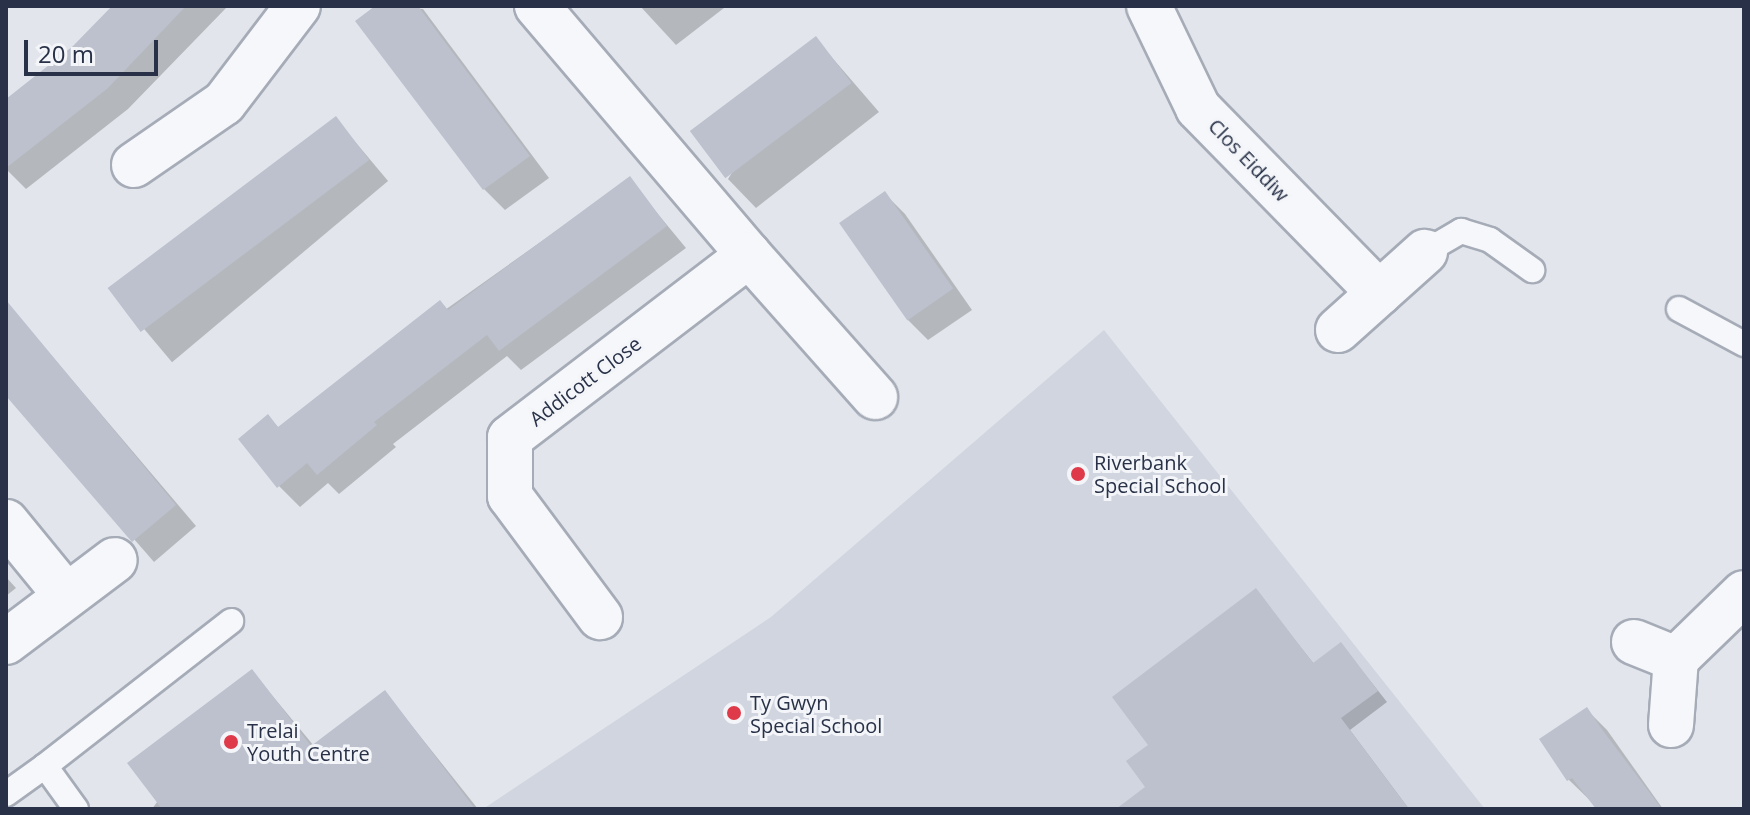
<!DOCTYPE html>
<html>
<head>
<meta charset="utf-8">
<style>
  body { margin:0 }
  #map { position:relative; width:1750px; height:815px; overflow:hidden; background:#e2e6ec; font-family:"Open Sans",sans-serif }
  div>[style] { position:absolute }
  .built>* { inset:0; background:#d0d5df }
  .shadow>* { inset:0; background:#0003; transform-origin:0 0 }
  .building>* { inset:0; background:#bcc1cd; transform-origin:0 0 }
  .roads { filter:drop-shadow(2px 0 #a6acb7) drop-shadow(-2px 0 #a6acb7) drop-shadow(0 2px #a6acb7) drop-shadow(0 -2px #a6acb7) }
  .lane>* { height:24px; margin:-12px; padding:0 12px; transform-origin:12px; border-radius:12px; background:#f6f7fa }
  .street>* { height:44px; margin:-22px; padding:0 22px; transform-origin:22px; border-radius:22px; background:#f6f7fa }
  .dots>* { width:22px; height:22px; translate:-50% -50%; box-sizing:border-box; border:4px solid #f3f5f9; border-radius:50% }
  span { translate:-50% -50%; white-space:nowrap; text-align:center; line-height:1.15; -webkit-text-stroke:6px #f3f5f9; paint-order:stroke }
  .street-label { font-size:20px; color:#283147 }
  .poi-label { font-size:20px; color:#283147 }
  .left { translate:0 -50%; text-align:left }
  .frame { position:absolute; inset:0; border:8px solid #283147; pointer-events:none }
  .scale { position:absolute; left:24px; top:40px; width:134px; height:36px; box-sizing:border-box; border:4px solid #283147; border-top:0; padding-left:10px; font-size:24px; line-height:28px; white-space:nowrap; color:#283147; -webkit-text-stroke:6px #f3f5f9; paint-order:stroke }
</style>
</head>
<body>
<div id="map">
  <div class="built">
    <div style="clip-path:polygon(1104px 330px,1485px 809px,483px 809px,771px 617px)"></div>
  </div>
  <div class="shadow">
    <div style="clip-path:polygon(115px 6px,228px 6px,128px 109px,26px 189px,6px 169px,6px 101px,75px 48px)"></div>
    <div style="clip-path:polygon(378px 6px,423px 9px,549px 178px,505px 210px,484px 189px)"></div>
    <div style="clip-path:polygon(640px 6px,723px 6px,724px 8px,676px 45px)"></div>
    <div style="clip-path:polygon(816px 39px,879px 112px,756px 208px,728px 179px)"></div>
    <div style="left:336px;top:119px;width:81px;height:282px;rotate:50deg"></div>
    <div style="clip-path:polygon(629px 179px,686px 248px,521px 370px,507px 356px,393px 444px,396px 447px,339px 494px,328px 483px,300px 507px,279px 486px,268px 417px,279px 428px)"></div>
    <div style="clip-path:polygon(884px 193px,905px 214px,972px 310px,928px 340px,908px 320px)"></div>
    <div style="clip-path:polygon(6px 302px,196px 526px,154px 562px,6px 392px)"></div>
    <div style="clip-path:polygon(6px 577px,16px 588px,6px 596px)"></div>
    <div style="clip-path:polygon(1256px 591px,1314px 664px,1341px 644px,1387px 702px,1350px 730px,1409px 809px,1138px 809px,1148px 787px,1150px 745px)"></div>
    <div style="clip-path:polygon(252px 671px,314px 746px,385px 692px,478px 809px,152px 809px)"></div>
    <div style="clip-path:polygon(1587px 710px,1607px 730px,1663px 809px,1599px 809px,1569px 780px,1542px 740px)"></div>
  </div>
  <div class="building">
    <div style="clip-path:polygon(112px 6px,186px 6px,108px 88px,6px 168px,6px 99px,73px 46px)"></div>
    <div style="clip-path:polygon(375px 6px,418px 6px,530px 156px,483px 190px,355px 21px)"></div>
    <div style="left:816px;top:36px;width:59px;height:158px;rotate:53deg"></div>
    <div style="left:336px;top:116px;width:55px;height:286px;rotate:53deg"></div>
    <div style="clip-path:polygon(630px 176px,667px 226px,499px 351px,487px 335px,374px 422px,377px 425px,317px 475px,307px 463px,277px 488px,238px 439px,268px 414px,278px 427px,440px 300px,448px 310px)"></div>
    <div style="left:885px;top:191px;width:119px;height:56px;rotate:55deg"></div>
    <div style="clip-path:polygon(6px 300px,176px 505px,132px 542px,6px 396px)"></div>
    <div style="clip-path:polygon(1256px 588px,1313px 663px,1341px 642px,1378px 691px,1341px 718px,1409px 809px,1116px 809px,1145px 787px,1126px 761px,1148px 745px,1112px 697px)"></div>
    <div style="clip-path:polygon(252px 669px,311px 746px,385px 690px,475px 809px,162px 809px,127px 763px)"></div>
    <div style="clip-path:polygon(1587px 707px,1601px 728px,1662px 809px,1596px 809px,1572px 778px,1567px 781px,1539px 739px)"></div>
  </div>
  <div class="roads">
    <div class="lane">
      <div style="left:1425px;top:252px;width:42px;rotate:-30.3deg"></div>
      <div style="left:1461px;top:231px;width:30px;rotate:17deg"></div>
      <div style="left:1490px;top:240px;width:52px;rotate:35.5deg"></div>
      <div style="left:1679px;top:309px;width:74px;rotate:28.3deg"></div>
      <div style="left:45px;top:766px;width:236px;rotate:-37.9deg"></div>
      <div style="left:6px;top:794px;width:48px;rotate:-35.7deg"></div>
      <div style="left:45px;top:766px;width:53px;rotate:54.2deg"></div>
    </div>
    <div class="street">
      <div style="left:537px;top:6px;width:327px;rotate:49.6deg"></div>
      <div style="left:749px;top:255px;width:301px;rotate:142.6deg"></div>
      <div style="left:510px;top:438px;width:58px;rotate:90deg"></div>
      <div style="left:510px;top:496px;width:151px;rotate:53.4deg"></div>
      <div style="left:1149px;top:6px;width:113px;rotate:64.3deg"></div>
      <div style="left:1198px;top:108px;width:259px;rotate:45.6deg"></div>
      <div style="left:134px;top:165px;width:109px;rotate:-34.6deg"></div>
      <div style="left:224px;top:103px;width:122px;rotate:-52.7deg"></div>
      <div style="left:749px;top:255px;width:190px;rotate:48.4deg"></div>
      <div style="left:1338px;top:330px;width:117px;rotate:-41.9deg"></div>
      <div style="left:6px;top:522px;width:93px;rotate:50.7deg"></div>
      <div style="left:6px;top:642px;width:136px;rotate:-37deg"></div>
      <div style="left:1634px;top:642px;width:45px;rotate:22deg"></div>
      <div style="left:1671px;top:725px;width:66px;rotate:-85.7deg"></div>
      <div style="left:1676px;top:659px;width:95px;rotate:-44.1deg"></div>
    </div>
  </div>
  <div class="dots">
    <div style="left:1078px;top:474px;background:#de3a4a"></div>
    <div style="left:734px;top:713px;background:#de3a4a"></div>
    <div style="left:231px;top:742px;background:#de3a4a"></div>
  </div>
  <div class="street-label">
    <span style="left:1249px;top:160px;rotate:46deg">Clos Eiddiw</span>
    <span style="left:585px;top:381px;rotate:-37deg">Addicott Close</span>
  </div>
  <div class="poi-label">
    <span class="left" style="left:1094px;top:474px">Riverbank<br>Special School</span>
    <span class="left" style="left:750px;top:714px">Ty Gwyn<br>Special School</span>
    <span class="left" style="left:247px;top:742px">Trelai<br>Youth Centre</span>
  </div>
  <div class="frame"></div>
  <div class="scale">20 m</div>
</div>
</body>
</html>
